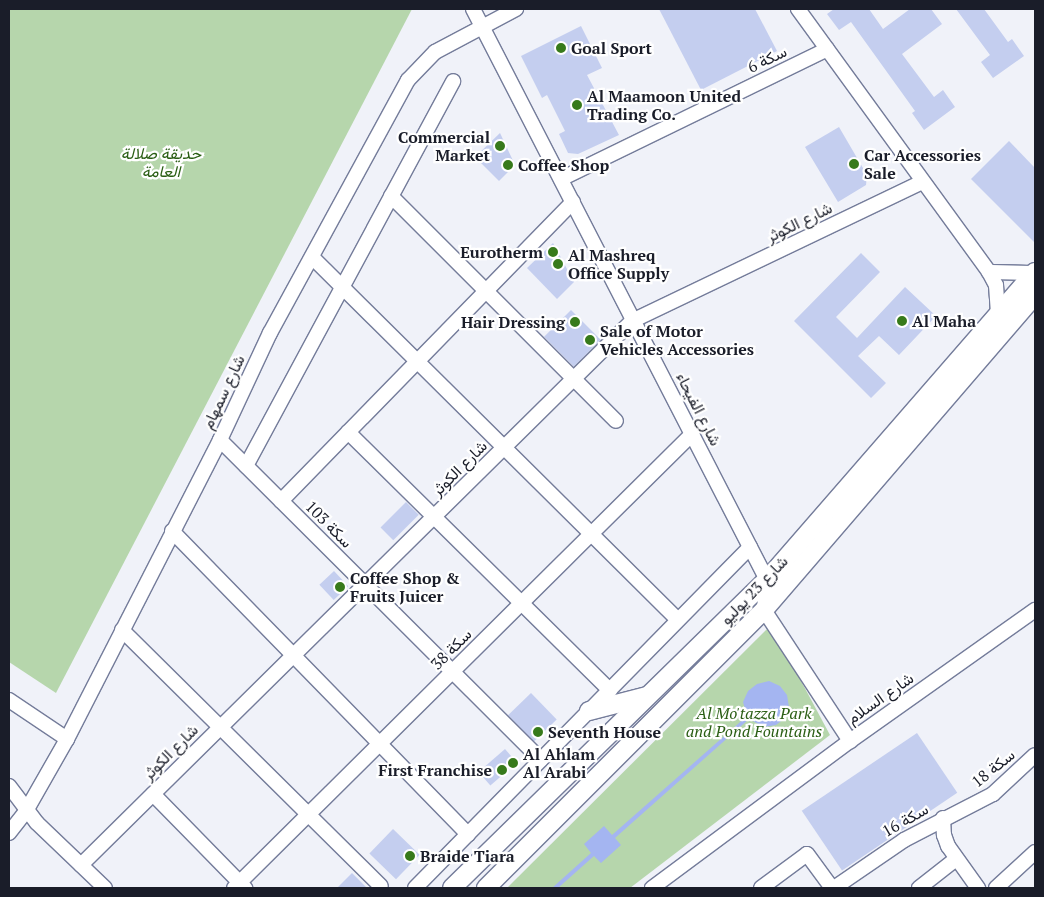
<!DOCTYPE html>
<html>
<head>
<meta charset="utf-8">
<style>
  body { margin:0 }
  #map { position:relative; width:1044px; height:897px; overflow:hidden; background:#f0f2f9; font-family:"PT Serif",Vazirmatn,serif }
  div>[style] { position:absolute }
  .green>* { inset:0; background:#b6d6ac }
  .water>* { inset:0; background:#a4b5f1 }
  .building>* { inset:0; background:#c4ceef; transform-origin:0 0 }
  .roads { filter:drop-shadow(1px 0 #747c9a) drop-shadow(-1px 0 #747c9a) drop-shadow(0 1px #747c9a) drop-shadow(0 -1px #747c9a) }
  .minor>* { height:14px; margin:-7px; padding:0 7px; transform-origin:7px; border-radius:7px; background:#fff }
  .major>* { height:18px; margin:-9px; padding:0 9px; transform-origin:9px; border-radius:9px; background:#fff }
  .dots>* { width:14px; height:14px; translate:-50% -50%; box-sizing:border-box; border:2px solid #fff; border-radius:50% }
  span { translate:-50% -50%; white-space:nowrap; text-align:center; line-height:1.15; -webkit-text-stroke:4.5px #fff; paint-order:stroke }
  .poi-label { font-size:16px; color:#1a1d29; font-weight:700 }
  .left { translate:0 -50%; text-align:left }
  .right { translate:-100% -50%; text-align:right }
  .street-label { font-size:16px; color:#1a1d29 }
  .park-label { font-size:16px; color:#2a5e14; font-style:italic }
  .frame { position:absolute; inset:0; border:10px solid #1a1d29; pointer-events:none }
</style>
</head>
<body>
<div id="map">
  <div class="green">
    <div style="clip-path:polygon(9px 9px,412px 9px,56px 693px,9px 662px)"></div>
    <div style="clip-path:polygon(771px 625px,830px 735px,630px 888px,507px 888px)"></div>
  </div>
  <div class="water">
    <div style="clip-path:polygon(769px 681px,780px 686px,787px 695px,789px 707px,785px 718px,776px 725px,764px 727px,749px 719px,615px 838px,621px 845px,601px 863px,594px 856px,558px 888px,552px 888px,591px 853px,584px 844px,604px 826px,612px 835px,747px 716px,743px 702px,748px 691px,757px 684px)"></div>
  </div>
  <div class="building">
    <div style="clip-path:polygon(659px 9px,755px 9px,777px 51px,701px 90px)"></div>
    <div style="clip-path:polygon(834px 9px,869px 9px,883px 29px,910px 9px,931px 9px,942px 24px,902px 54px,934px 97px,943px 90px,955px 107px,924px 130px,912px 113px,915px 111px,851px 22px,839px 30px,827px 14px)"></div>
    <div style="clip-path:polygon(956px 9px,984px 9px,1008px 42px,1012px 39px,1024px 56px,993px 78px,981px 62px,990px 55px)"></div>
    <div style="clip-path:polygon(581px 26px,602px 68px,587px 75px,619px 135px,578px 154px,568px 153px,559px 134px,565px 131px,547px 95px,542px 98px,521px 56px)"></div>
    <div style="clip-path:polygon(839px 127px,867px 175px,866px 185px,838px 202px,805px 147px)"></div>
    <div style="clip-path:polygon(500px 133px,515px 165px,499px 181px,475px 157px)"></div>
    <div style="clip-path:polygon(1009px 141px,1035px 168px,1035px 243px,971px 179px)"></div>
    <div style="clip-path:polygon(553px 243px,574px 282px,557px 299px,527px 268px)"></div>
    <div style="clip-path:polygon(861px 253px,880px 272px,836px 317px,857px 338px,905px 287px,936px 316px,899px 355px,879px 336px,858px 356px,886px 383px,871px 398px,794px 321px)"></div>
    <div style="left:571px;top:310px;width:42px;height:38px;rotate:45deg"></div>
    <div style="left:406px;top:502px;width:18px;height:36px;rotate:45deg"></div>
    <div style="left:334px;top:571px;width:21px;height:20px;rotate:47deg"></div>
    <div style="left:531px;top:693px;width:37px;height:32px;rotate:46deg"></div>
    <div style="left:917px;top:733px;width:72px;height:139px;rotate:56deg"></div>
    <div style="left:505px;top:749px;width:18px;height:35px;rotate:49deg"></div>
    <div style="left:393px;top:829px;width:37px;height:34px;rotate:44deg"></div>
    <div style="clip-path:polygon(352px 873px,367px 888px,337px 888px)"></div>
  </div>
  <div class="roads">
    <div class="minor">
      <div style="left:473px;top:9px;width:642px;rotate:62.76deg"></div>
      <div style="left:767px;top:580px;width:30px;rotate:96deg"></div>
      <div style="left:764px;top:610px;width:157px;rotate:56.7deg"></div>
      <div style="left:798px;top:9px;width:325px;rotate:54deg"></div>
      <div style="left:989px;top:272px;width:15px;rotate:62deg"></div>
      <div style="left:996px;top:285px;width:27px;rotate:86deg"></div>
      <div style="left:561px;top:179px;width:296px;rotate:-26deg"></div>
      <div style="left:391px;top:196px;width:318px;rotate:45deg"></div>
      <div style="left:313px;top:258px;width:513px;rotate:44.76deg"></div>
      <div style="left:989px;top:272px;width:45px;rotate:1.3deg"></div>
      <div style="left:348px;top:432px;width:368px;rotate:44.6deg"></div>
      <div style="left:220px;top:440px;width:453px;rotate:44.9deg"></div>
      <div style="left:246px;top:466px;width:437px;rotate:-61.7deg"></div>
      <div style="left:281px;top:501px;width:418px;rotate:-45.7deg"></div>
      <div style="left:172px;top:531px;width:424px;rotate:45.7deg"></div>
      <div style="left:122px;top:630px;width:364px;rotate:44.7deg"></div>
      <div style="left:9px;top:700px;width:70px;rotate:33.9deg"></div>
      <div style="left:9px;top:786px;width:46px;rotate:52.9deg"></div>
      <div style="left:37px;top:823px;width:94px;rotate:43.7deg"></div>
      <div style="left:153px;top:794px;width:132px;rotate:45.6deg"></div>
      <div style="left:943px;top:818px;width:17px;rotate:87deg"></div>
      <div style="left:944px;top:835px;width:12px;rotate:70deg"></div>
      <div style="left:948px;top:846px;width:52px;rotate:54.5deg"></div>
      <div style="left:9px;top:833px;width:28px;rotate:-52deg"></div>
      <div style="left:26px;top:811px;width:83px;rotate:-60.3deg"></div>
      <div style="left:67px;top:739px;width:336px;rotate:-62.9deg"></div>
      <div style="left:220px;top:440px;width:118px;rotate:-65deg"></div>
      <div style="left:270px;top:333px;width:288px;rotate:-61.4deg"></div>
      <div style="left:408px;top:80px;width:39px;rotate:-46deg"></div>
      <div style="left:435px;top:52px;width:92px;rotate:-28deg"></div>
      <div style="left:81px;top:865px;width:774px;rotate:-44.63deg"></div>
      <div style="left:632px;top:321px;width:322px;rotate:-25.6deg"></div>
      <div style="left:234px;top:888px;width:645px;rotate:-44.75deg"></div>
      <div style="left:415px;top:888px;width:478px;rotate:-45.5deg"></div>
      <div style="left:652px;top:888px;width:247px;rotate:-36.6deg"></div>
      <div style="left:850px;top:741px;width:227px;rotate:-35.3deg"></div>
      <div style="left:761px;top:888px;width:57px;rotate:-36.5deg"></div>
      <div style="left:807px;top:854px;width:42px;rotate:53.7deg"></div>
      <div style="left:834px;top:888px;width:85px;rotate:-34.4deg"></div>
      <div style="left:904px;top:840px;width:100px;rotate:-27.3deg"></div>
      <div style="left:993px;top:794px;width:57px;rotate:-42.9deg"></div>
      <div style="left:919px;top:888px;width:47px;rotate:-38.1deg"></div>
      <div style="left:996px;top:888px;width:53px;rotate:-42.7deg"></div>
    </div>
    <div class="major">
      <div style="left:589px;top:711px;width:60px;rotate:-14.5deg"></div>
      <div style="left:452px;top:888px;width:441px;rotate:-44.4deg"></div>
      <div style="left:767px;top:580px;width:408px;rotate:-49deg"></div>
      <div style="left:486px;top:888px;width:393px;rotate:-45deg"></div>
      <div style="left:764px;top:610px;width:416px;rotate:-49.3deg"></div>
    </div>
  </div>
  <div class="dots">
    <div style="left:561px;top:48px;background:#377a1b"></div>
    <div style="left:577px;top:105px;background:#377a1b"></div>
    <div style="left:500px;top:146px;background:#377a1b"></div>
    <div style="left:854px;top:164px;background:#377a1b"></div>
    <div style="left:508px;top:165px;background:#377a1b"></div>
    <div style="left:553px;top:252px;background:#377a1b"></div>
    <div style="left:558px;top:264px;background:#377a1b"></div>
    <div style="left:902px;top:321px;background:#377a1b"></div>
    <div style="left:575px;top:322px;background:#377a1b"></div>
    <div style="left:590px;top:340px;background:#377a1b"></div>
    <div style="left:340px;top:587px;background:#377a1b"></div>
    <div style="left:538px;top:732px;background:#377a1b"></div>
    <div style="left:513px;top:763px;background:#377a1b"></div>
    <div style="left:502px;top:770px;background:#377a1b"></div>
    <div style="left:410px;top:856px;background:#377a1b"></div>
  </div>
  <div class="poi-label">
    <span class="left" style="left:571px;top:48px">Goal Sport</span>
    <span class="left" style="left:587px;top:105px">Al Maamoon United<br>Trading Co.</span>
    <span class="right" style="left:490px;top:146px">Commercial<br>Market</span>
    <span class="left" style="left:864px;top:164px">Car Accessories<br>Sale</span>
    <span class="left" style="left:518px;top:165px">Coffee Shop</span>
    <span class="right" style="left:543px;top:252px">Eurotherm</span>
    <span class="left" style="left:568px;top:264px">Al Mashreq<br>Office Supply</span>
    <span class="left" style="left:912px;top:321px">Al Maha</span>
    <span class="right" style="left:565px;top:322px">Hair Dressing</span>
    <span class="left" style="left:600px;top:340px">Sale of Motor<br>Vehicles Accessories</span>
    <span class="left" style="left:350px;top:587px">Coffee Shop &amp;<br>Fruits Juicer</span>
    <span class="left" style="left:548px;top:732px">Seventh House</span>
    <span class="left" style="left:523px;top:763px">Al Ahlam<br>Al Arabi</span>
    <span class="right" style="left:492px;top:770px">First Franchise</span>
    <span class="left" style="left:420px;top:856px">Braide Tiara</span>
  </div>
  <div class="street-label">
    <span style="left:767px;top:59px;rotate:-26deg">سكة 6</span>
    <span style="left:799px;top:222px;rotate:-26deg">شارع الكوثر</span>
    <span style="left:223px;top:392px;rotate:-65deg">شارع سمهام</span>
    <span style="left:699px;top:409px;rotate:63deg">شارع الفيحاء</span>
    <span style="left:459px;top:468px;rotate:-45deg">شارع الكوثر</span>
    <span style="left:329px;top:524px;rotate:45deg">سكة 103</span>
    <span style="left:754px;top:590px;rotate:-46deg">شارع 23 يوليو</span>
    <span style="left:451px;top:649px;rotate:-45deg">سكة 38</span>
    <span style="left:880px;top:698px;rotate:-35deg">شارع السلام</span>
    <span style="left:170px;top:752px;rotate:-45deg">شارع الكوثر</span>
    <span style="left:993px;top:768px;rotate:-39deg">سكة 18</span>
    <span style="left:905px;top:820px;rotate:-30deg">سكة 16</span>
  </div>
  <div class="park-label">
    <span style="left:161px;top:162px">حديقة صلالة<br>العامة</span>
    <span style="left:754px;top:722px">Al Mo'tazza Park<br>and Pond Fountains</span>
  </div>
  <div class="frame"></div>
</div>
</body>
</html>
